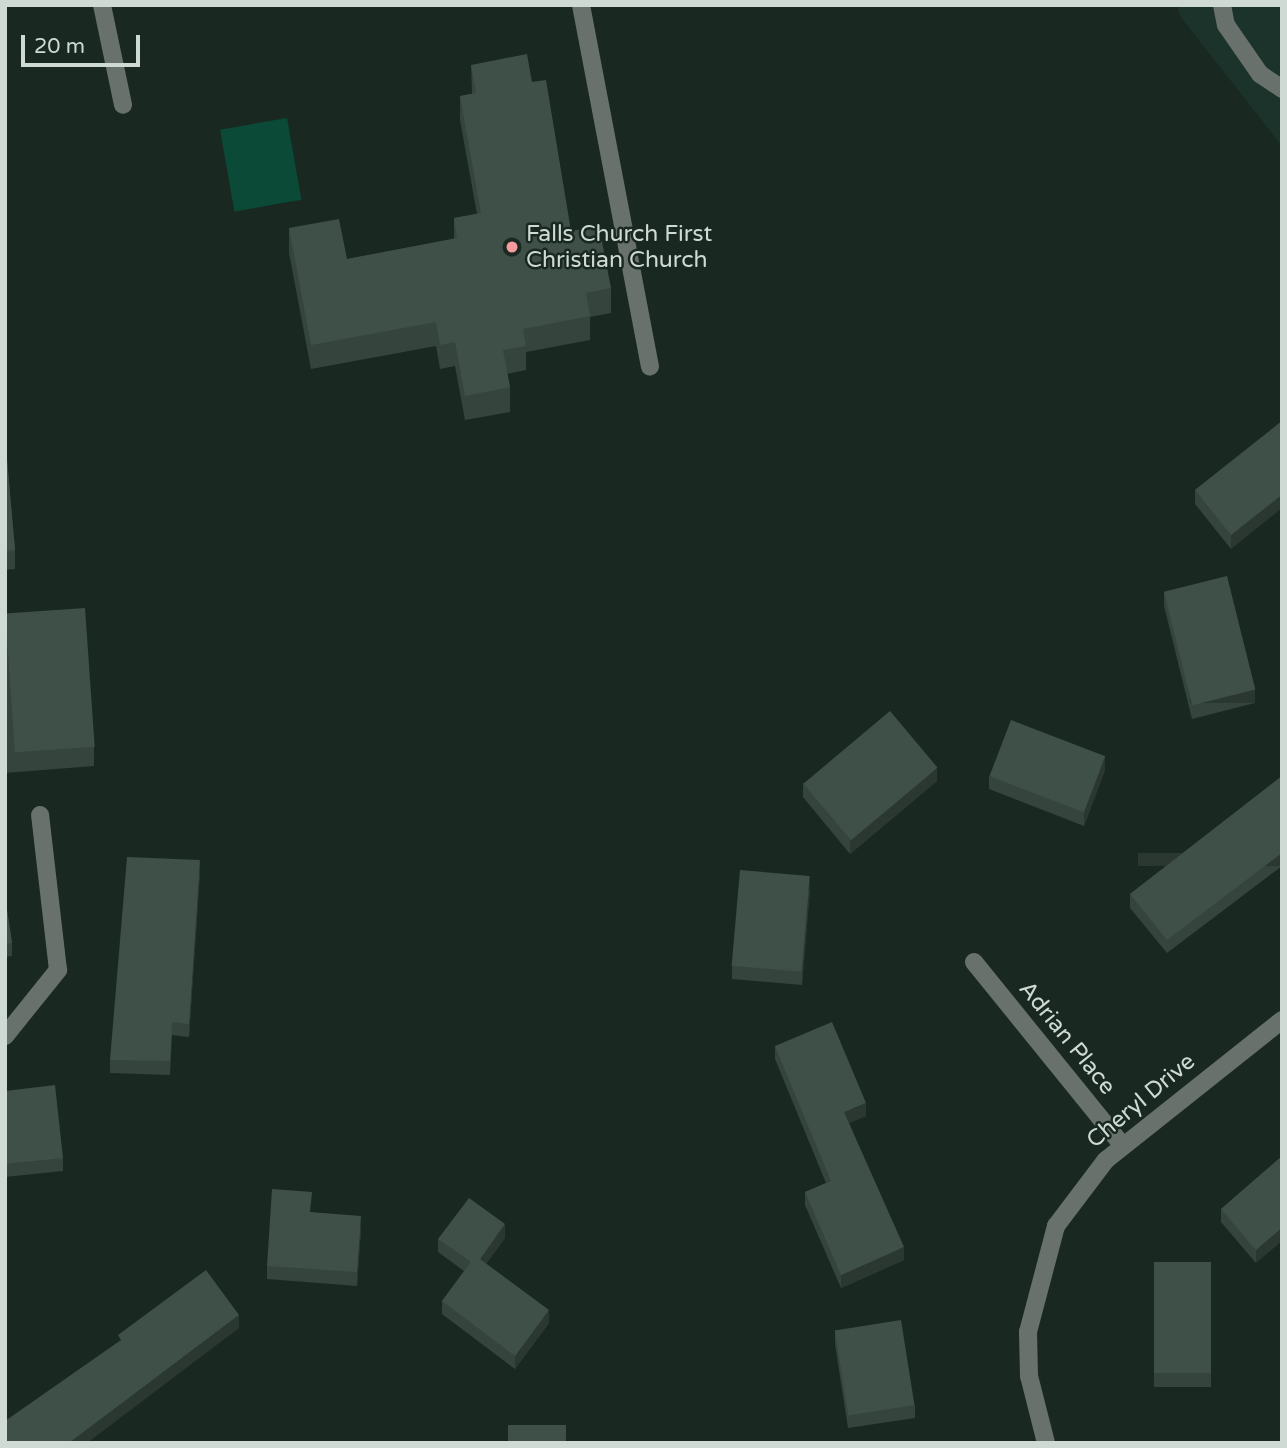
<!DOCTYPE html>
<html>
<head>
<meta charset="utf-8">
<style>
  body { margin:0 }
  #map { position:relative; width:1287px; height:1448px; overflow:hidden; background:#192922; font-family:"Varela Round",sans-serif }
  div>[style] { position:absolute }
  .built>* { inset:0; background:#1b332a }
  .green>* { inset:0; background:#0b4a37; transform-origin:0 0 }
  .minor>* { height:18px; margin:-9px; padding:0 9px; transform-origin:9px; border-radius:9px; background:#69716d }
  .wall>* { inset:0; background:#35453e; transform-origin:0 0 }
  .shaded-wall>* { inset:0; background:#2b3832; transform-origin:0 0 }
  .building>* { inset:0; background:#3e5048; transform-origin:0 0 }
  .dots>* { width:19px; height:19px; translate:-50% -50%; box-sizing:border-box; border:4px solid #192922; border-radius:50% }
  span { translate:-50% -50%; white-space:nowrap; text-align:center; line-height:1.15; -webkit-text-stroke:5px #192922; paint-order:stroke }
  .poi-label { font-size:23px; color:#d0dad5 }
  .left { translate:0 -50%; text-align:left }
  .street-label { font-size:23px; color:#d0dad5 }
  .frame { position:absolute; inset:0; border:7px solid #d0dad5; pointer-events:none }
  .scale { position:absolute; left:21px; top:35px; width:119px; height:32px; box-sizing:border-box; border:4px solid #d0dad5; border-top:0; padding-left:9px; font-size:21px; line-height:24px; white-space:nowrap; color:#d0dad5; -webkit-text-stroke:5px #192922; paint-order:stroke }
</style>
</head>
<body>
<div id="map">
  <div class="built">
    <div style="clip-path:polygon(1177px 5px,1282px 5px,1282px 146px,1180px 16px)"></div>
  </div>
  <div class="green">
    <div style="left:287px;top:118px;width:83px;height:68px;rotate:80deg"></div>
  </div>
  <div class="minor">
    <div style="left:102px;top:5px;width:102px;rotate:78.1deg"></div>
    <div style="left:581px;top:5px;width:368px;rotate:79.2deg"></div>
    <div style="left:1222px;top:5px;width:20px;rotate:79deg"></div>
    <div style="left:1226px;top:25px;width:60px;rotate:55.2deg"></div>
    <div style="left:1260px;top:74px;width:27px;rotate:34deg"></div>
    <div style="left:974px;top:962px;width:235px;rotate:51deg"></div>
    <div style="left:5px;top:1036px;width:85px;rotate:-51.2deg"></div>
    <div style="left:58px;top:970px;width:156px;rotate:-96.6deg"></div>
    <div style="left:1046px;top:1443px;width:69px;rotate:-104.2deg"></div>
    <div style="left:1029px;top:1376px;width:44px;rotate:-91.3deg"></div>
    <div style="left:1028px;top:1332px;width:110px;rotate:-75.2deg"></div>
    <div style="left:1056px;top:1226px;width:83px;rotate:-52.9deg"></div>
    <div style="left:1106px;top:1160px;width:225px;rotate:-38.5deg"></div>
  </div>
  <div class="wall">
    <div style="clip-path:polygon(471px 65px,532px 82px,571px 231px,611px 288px,611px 313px,590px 317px,590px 340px,526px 352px,526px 370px,507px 374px,510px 387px,510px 412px,465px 420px,455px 366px,440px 369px,436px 346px,311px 369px,289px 253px,289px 228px,347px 259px,454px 239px,454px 218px,477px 214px,460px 120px,460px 96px,472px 94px)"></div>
    <div style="clip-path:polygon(1282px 421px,1231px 549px,1195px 504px,1195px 490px)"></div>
    <div style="clip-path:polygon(5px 437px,15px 550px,15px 569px,5px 570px)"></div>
    <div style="clip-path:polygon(1164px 592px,1255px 703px,1192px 719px,1164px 606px)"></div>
    <div style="clip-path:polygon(5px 614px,94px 747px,94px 766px,5px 773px)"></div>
    <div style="clip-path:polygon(1105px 770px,1084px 826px,989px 789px,989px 776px)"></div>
    <div style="clip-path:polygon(1282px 776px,1282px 866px,1167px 953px,1130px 908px,1130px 894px)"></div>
    <div style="clip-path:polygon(937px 781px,850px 854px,803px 797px,803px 783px)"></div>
    <div style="clip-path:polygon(200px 873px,189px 1037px,172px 1035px,170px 1075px,110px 1073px,110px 1060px)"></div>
    <div style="clip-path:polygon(810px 889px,802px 985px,732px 979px,732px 966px)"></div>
    <div style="clip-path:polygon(5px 897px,12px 943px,12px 956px,5px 957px)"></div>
    <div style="clip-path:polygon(775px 1046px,866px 1116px,849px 1123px,904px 1260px,841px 1288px,805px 1205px,805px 1192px,826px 1183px,775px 1059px)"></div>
    <div style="clip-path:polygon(5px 1091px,63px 1158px,63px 1171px,5px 1177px)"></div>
    <div style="clip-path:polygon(1282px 1156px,1256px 1263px,1221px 1222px,1221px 1209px)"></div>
    <div style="clip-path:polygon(311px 1212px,361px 1229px,357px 1286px,267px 1279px,267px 1266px)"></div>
    <div style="clip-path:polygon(505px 1238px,486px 1264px,549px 1323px,515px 1369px,442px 1314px,442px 1301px,464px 1271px,438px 1252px,438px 1239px)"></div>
    <div style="left:1154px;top:1262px;width:57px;height:125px"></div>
    <div style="clip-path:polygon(835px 1330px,915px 1405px,915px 1418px,848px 1428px,835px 1344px)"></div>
  </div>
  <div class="shaded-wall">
    <div style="clip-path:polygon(1282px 495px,1282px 508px,1231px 549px,1231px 535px)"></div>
    <div style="left:1255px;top:690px;width:13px;height:65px;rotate:90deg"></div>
    <div style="clip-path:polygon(1105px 757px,1105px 770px,1084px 826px,1084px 812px)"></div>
    <div style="clip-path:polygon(937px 768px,937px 781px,850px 854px,850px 840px)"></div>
    <div style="left:1282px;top:853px;width:13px;height:144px;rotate:90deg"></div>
    <div style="clip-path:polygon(200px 860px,200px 873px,189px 1037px,189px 1024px)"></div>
    <div style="clip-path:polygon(810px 876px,810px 889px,802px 985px,802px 972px)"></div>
    <div style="clip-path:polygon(866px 1103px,866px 1116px,844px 1125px,844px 1112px)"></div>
    <div style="clip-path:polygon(361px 1216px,361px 1229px,357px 1286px,357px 1272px)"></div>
    <div style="clip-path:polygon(505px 1224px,505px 1238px,480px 1272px,480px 1259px)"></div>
    <div style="clip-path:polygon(1282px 1228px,1282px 1241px,1256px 1263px,1256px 1250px)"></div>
    <div style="clip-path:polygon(904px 1247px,904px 1260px,841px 1288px,841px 1275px)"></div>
    <div style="clip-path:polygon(549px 1310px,549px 1323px,515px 1369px,515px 1356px)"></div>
    <div style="clip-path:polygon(239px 1315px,239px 1328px,87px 1443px,69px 1443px)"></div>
  </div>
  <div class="building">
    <div style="clip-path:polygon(527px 54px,532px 82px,546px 80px,571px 231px,599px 226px,611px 288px,586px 293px,590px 316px,523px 329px,526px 346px,503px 350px,510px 387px,465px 396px,455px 342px,440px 345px,436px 322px,311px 345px,289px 228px,339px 219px,347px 259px,457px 238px,454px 218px,481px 213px,460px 96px,476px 93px,471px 65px)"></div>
    <div style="clip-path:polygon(1282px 421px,1282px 495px,1231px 535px,1195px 490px)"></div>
    <div style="clip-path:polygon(5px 437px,15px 550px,5px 551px)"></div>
    <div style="left:1227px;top:576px;width:117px;height:65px;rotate:76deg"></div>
    <div style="left:85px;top:608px;width:139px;height:80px;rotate:86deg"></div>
    <div style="left:890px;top:711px;width:74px;height:113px;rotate:50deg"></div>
    <div style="left:1011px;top:720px;width:101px;height:60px;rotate:21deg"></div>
    <div style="clip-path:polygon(1282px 776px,1282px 853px,1167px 940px,1130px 894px)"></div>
    <div style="clip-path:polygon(127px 857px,200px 860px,189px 1024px,172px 1022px,170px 1061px,110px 1060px)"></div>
    <div style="left:740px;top:870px;width:70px;height:96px;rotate:5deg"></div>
    <div style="clip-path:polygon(5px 897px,12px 943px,5px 944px)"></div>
    <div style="clip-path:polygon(832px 1022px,866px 1103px,844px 1112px,904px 1247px,841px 1275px,805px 1192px,831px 1181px,775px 1046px)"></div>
    <div style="clip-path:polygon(55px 1085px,63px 1158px,5px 1164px,5px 1091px)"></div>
    <div style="clip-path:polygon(1282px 1156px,1282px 1228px,1256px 1250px,1221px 1209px)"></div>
    <div style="clip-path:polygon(272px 1189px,312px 1192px,310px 1212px,361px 1216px,357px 1272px,267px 1266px)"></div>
    <div style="clip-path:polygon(469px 1198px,505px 1224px,480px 1259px,549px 1310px,515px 1356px,442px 1301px,471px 1262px,438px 1239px)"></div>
    <div style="left:1154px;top:1262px;width:57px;height:111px"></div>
    <div style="clip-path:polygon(206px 1270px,239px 1315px,69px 1443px,5px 1443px,5px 1421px,121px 1340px,118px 1335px)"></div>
    <div style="left:901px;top:1320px;width:86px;height:67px;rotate:81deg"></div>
    <div style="left:566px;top:1425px;width:18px;height:58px;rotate:90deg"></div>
  </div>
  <div class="dots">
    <div style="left:512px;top:247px;background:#f59b9d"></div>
  </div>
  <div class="poi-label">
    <span class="left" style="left:526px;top:247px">Falls Church First<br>Christian Church</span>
  </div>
  <div class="street-label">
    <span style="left:1067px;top:1038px;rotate:51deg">Adrian Place</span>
    <span style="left:1141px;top:1101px;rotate:-40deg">Cheryl Drive</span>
  </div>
  <div class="frame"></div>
  <div class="scale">20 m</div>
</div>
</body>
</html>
